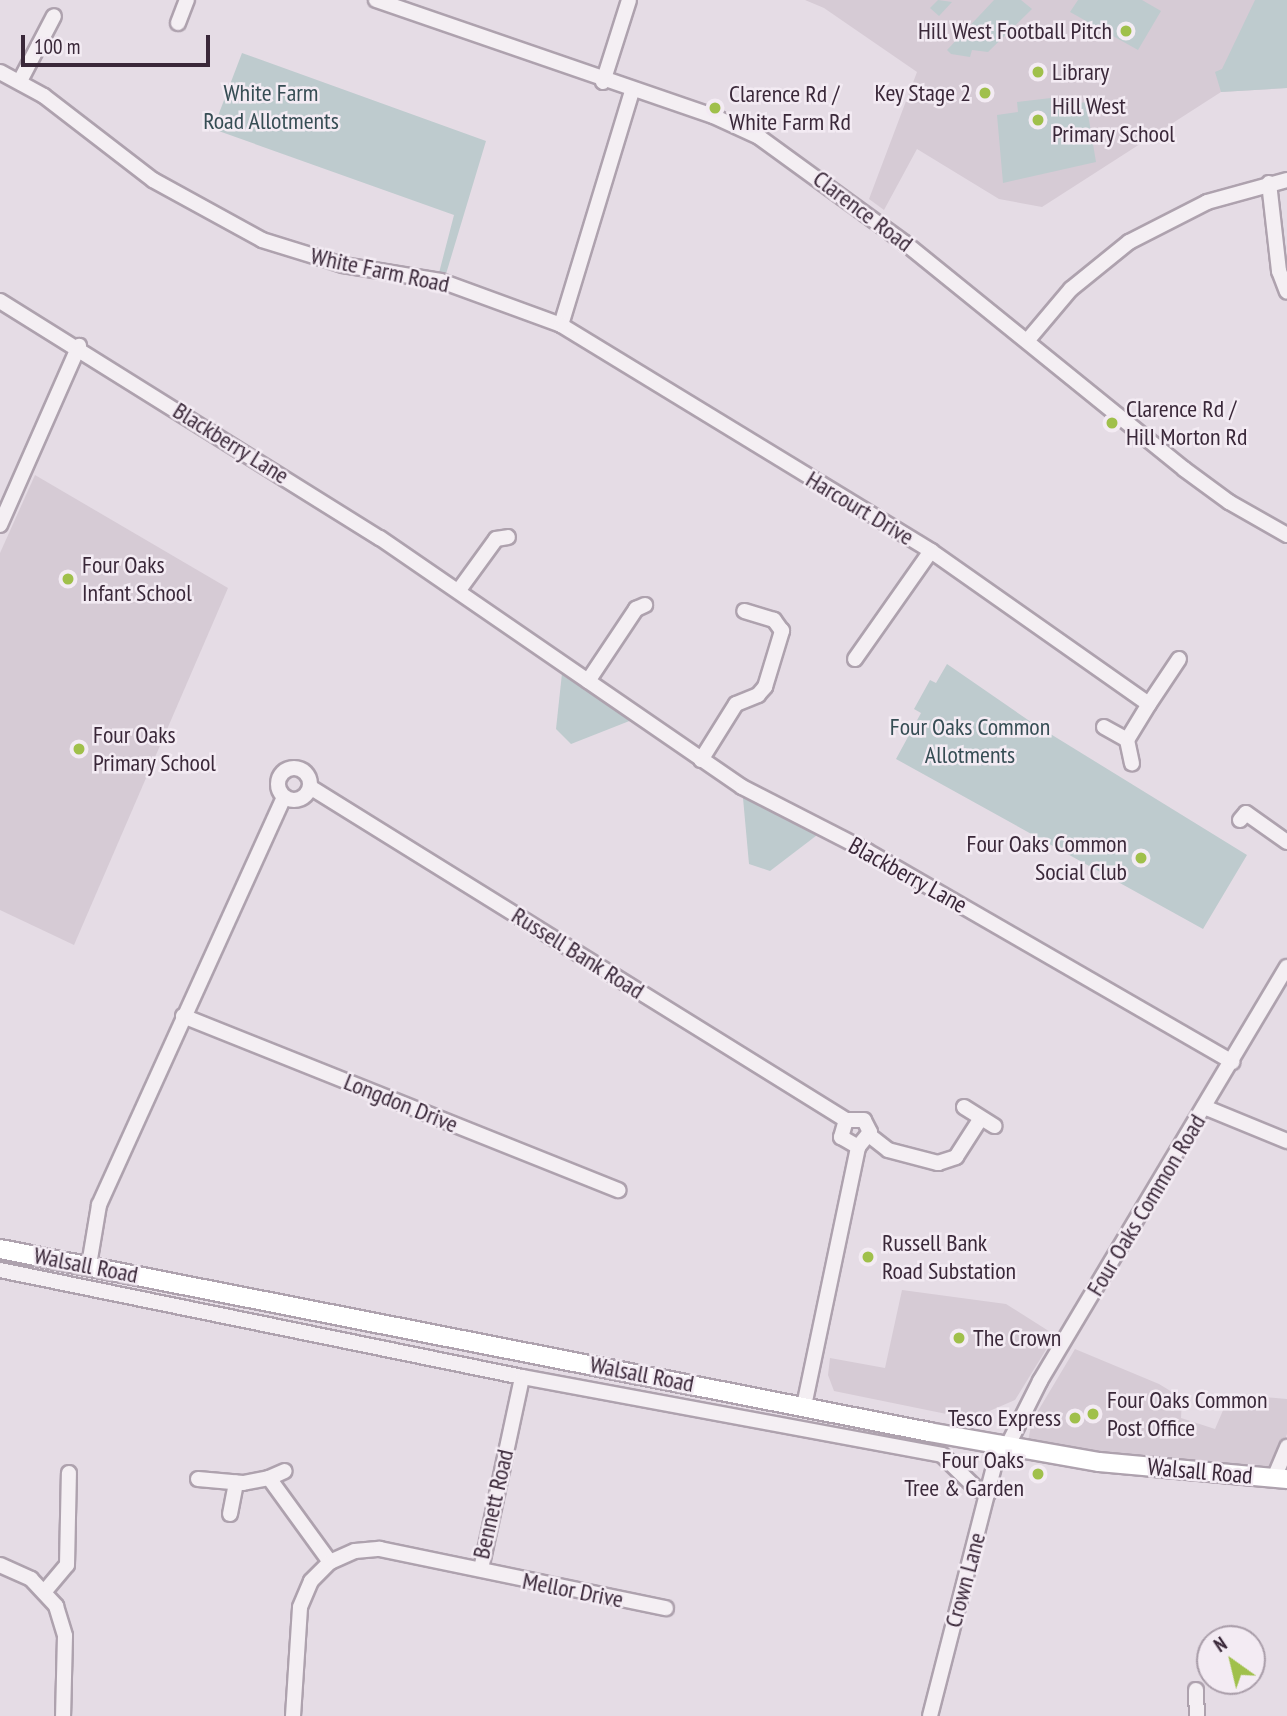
<!DOCTYPE html>
<html>
<head>
<meta charset="utf-8">
<style>
  body { margin:0 }
  #map { position:relative; width:1287px; height:1716px; overflow:hidden; background:#e5dce5; font-family:"PT Sans Narrow",sans-serif }
  div>[style] { position:absolute }
  .built>* { inset:0; background:#d6cbd5 }
  .green>* { inset:0; background:#becbce }
  .roads { filter:drop-shadow(2px 0 #aea2ae) drop-shadow(-2px 0 #aea2ae) drop-shadow(0 2px #aea2ae) drop-shadow(0 -2px #aea2ae) }
  .minor>* { height:14px; margin:-7px; padding:0 7px; transform-origin:7px; border-radius:7px; background:#f4eff3 }
  .minor>.ring { margin:-7px; padding:0; box-sizing:content-box; background:none; border:14px solid #f4eff3; border-radius:50% }
  .major>* { height:18px; margin:-9px; padding:0 9px; transform-origin:9px; border-radius:9px; background:#fff }
  .dots>* { width:19px; height:19px; translate:-50% -50%; box-sizing:border-box; border:4px solid #f3ebf3; border-radius:50% }
  span { translate:-50% -50%; white-space:nowrap; text-align:center; line-height:1.15; -webkit-text-stroke:5px #f3ebf3; paint-order:stroke }
  .poi-label { font-size:24px; color:#3a2839 }
  .right { translate:-100% -50%; text-align:right }
  .left { translate:0 -50%; text-align:left }
  .park-label { font-size:24px; color:#364d54 }
  .street-label { font-size:24px; color:#3a2839 }
  .north { position:absolute; left:1196px; top:1625px; width:70px; height:70px; box-sizing:border-box; background:#f3ebf3; border:2px solid #a99da9; border-radius:50%; rotate:326deg; font-size:19px; font-weight:700; line-height:28px; text-align:center; color:#3a2839 }
  .north::after { content:''; display:block; margin:auto; width:24px; height:32px; background:#a0c04b; clip-path:polygon(50% 0,100% 100%,50% 72%,0 100%) }
  .scale { position:absolute; left:21px; top:35px; width:189px; height:32px; box-sizing:border-box; border:4px solid #3a2839; border-top:0; padding-left:9px; font-size:21px; line-height:24px; white-space:nowrap; color:#3a2839; -webkit-text-stroke:5px #f3ebf3; paint-order:stroke }
</style>
</head>
<body>
<div id="map">
  <div class="built">
    <div style="clip-path:polygon(805px 0,1287px 0,1287px 88px,1221px 92px,1042px 207px,999px 199px,917px 149px,884px 210px,869px 199px,917px 72px,824px 8px)"></div>
    <div style="clip-path:polygon(35px 475px,228px 588px,74px 945px,0 910px,0 553px)"></div>
    <div style="clip-path:polygon(902px 1290px,1006px 1304px,1055px 1335px,1015px 1400px,971px 1419px,834px 1391px,828px 1375px,830px 1358px,885px 1368px)"></div>
    <div style="clip-path:polygon(1075px 1349px,1159px 1384px,1182px 1398px,1181px 1418px,1215px 1429px,1230px 1394px,1287px 1399px,1287px 1434px,1281px 1450px,1269px 1467px,1091px 1453px,1028px 1441px,1032px 1421px)"></div>
  </div>
  <div class="green">
    <div style="clip-path:polygon(938px 0,952px 2px,939px 16px,930px 8px)"></div>
    <div style="clip-path:polygon(994px 0,1021px 0,1032px 9px,988px 52px,972px 50px,970px 57px,951px 54px,947px 50px)"></div>
    <div style="clip-path:polygon(1078px 0,1142px 0,1161px 11px,1138px 50px,1070px 12px)"></div>
    <div style="clip-path:polygon(1255px 0,1287px 0,1287px 88px,1221px 92px,1215px 72px,1222px 69px)"></div>
    <div style="clip-path:polygon(242px 53px,486px 141px,446px 274px,439px 273px,454px 215px,213px 129px)"></div>
    <div style="clip-path:polygon(1051px 98px,1053px 107px,1086px 102px,1096px 162px,1003px 183px,997px 115px,1018px 112px,1017px 102px)"></div>
    <div style="clip-path:polygon(563px 664px,637px 718px,571px 744px,556px 729px)"></div>
    <div style="clip-path:polygon(947px 664px,1031px 722px,1247px 855px,1203px 929px,896px 759px,921px 713px,914px 709px,930px 680px,936px 683px)"></div>
    <div style="clip-path:polygon(742px 787px,825px 829px,770px 871px,749px 864px)"></div>
  </div>
  <div class="roads">
    <div class="minor">
      <div style="left:376px;top:0;width:356px;rotate:19deg"></div>
      <div style="left:713px;top:116px;width:51px;rotate:24.5deg"></div>
      <div style="left:759px;top:137px;width:180px;rotate:36deg"></div>
      <div style="left:905px;top:243px;width:359px;rotate:39deg"></div>
      <div style="left:1184px;top:469px;width:56px;rotate:36.3deg"></div>
      <div style="left:1229px;top:502px;width:67px;rotate:29.6deg"></div>
      <div style="left:178px;top:23px;width:25px;rotate:-69deg"></div>
      <div style="left:0;top:72px;width:50px;rotate:28.6deg"></div>
      <div style="left:44px;top:96px;width:138px;rotate:37.6deg"></div>
      <div style="left:153px;top:180px;width:124px;rotate:28.8deg"></div>
      <div style="left:262px;top:240px;width:85px;rotate:17.2deg"></div>
      <div style="left:343px;top:265px;width:99px;rotate:9.3deg"></div>
      <div style="left:441px;top:281px;width:128px;rotate:20.1deg"></div>
      <div style="left:561px;top:325px;width:245px;rotate:-73.1deg"></div>
      <div style="left:20px;top:81px;width:73px;rotate:-62.4deg"></div>
      <div style="left:603px;top:82px;width:86px;rotate:-72.4deg"></div>
      <div style="left:1269px;top:183px;width:89px;rotate:83.5deg"></div>
      <div style="left:1279px;top:271px;width:22px;rotate:69deg"></div>
      <div style="left:0;top:301px;width:448px;rotate:32deg"></div>
      <div style="left:380px;top:538px;width:439px;rotate:34.5deg"></div>
      <div style="left:742px;top:787px;width:140px;rotate:27.1deg"></div>
      <div style="left:867px;top:851px;width:422px;rotate:30deg"></div>
      <div style="left:561px;top:325px;width:434px;rotate:31.4deg"></div>
      <div style="left:931px;top:551px;width:266px;rotate:35.1deg"></div>
      <div style="left:1149px;top:704px;width:42px;rotate:121.4deg"></div>
      <div style="left:1127px;top:740px;width:24px;rotate:78deg"></div>
      <div style="left:1027px;top:341px;width:68px;rotate:-49.8deg"></div>
      <div style="left:1071px;top:289px;width:75px;rotate:-39deg"></div>
      <div style="left:1129px;top:242px;width:88px;rotate:-27.1deg"></div>
      <div style="left:1207px;top:202px;width:83px;rotate:-15.4deg"></div>
      <div style="left:0;top:525px;width:196px;rotate:-66.2deg"></div>
      <div style="left:459px;top:590px;width:63px;rotate:-54deg"></div>
      <div style="left:496px;top:539px;width:12px;rotate:-9deg"></div>
      <div style="left:855px;top:659px;width:132px;rotate:-54.9deg"></div>
      <div style="left:588px;top:681px;width:87px;rotate:-56.3deg"></div>
      <div style="left:636px;top:609px;width:10px;rotate:-24deg"></div>
      <div style="left:1149px;top:704px;width:54px;rotate:-56.3deg"></div>
      <div style="left:1104px;top:727px;width:26px;rotate:29deg"></div>
      <div style="left:701px;top:760px;width:66px;rotate:-58deg"></div>
      <div style="left:736px;top:704px;width:24px;rotate:-22deg"></div>
      <div style="left:758px;top:695px;width:11px;rotate:-49deg"></div>
      <div style="left:765px;top:687px;width:59px;rotate:-73.1deg"></div>
      <div style="left:782px;top:631px;width:14px;rotate:-126deg"></div>
      <div style="left:774px;top:620px;width:31px;rotate:-163deg"></div>
      <div class="ring" style="left:278px;top:768px;width:18px;height:18px"></div>
      <div style="left:310px;top:787px;width:631px;rotate:31.85deg"></div>
      <div style="left:1240px;top:820px;width:9px;rotate:-49deg"></div>
      <div style="left:1246px;top:813px;width:50px;rotate:35.3deg"></div>
      <div style="left:183px;top:1016px;width:469px;rotate:21.8deg"></div>
      <div style="left:964px;top:1107px;width:36px;rotate:32deg"></div>
      <div style="left:1204px;top:1107px;width:90px;rotate:22.3deg"></div>
      <div style="left:869px;top:1135px;width:24px;rotate:38deg"></div>
      <div style="left:888px;top:1150px;width:52px;rotate:14.6deg"></div>
      <div style="left:938px;top:1163px;width:19px;rotate:-18deg"></div>
      <div style="left:956px;top:1157px;width:46px;rotate:-57.3deg"></div>
      <div style="left:89px;top:1265px;width:61px;rotate:-80.5deg"></div>
      <div style="left:99px;top:1205px;width:448px;rotate:-65.6deg"></div>
      <div style="left:0;top:1270px;width:533px;rotate:11.58deg"></div>
      <div style="left:522px;top:1377px;width:427px;rotate:10.5deg"></div>
      <div style="left:942px;top:1455px;width:49px;rotate:44.2deg"></div>
      <div style="left:977px;top:1489px;width:12px;rotate:20deg"></div>
      <div style="left:804px;top:1406px;width:265px;rotate:-78.2deg"></div>
      <div style="left:858px;top:1147px;width:19px;rotate:-51deg"></div>
      <div style="left:870px;top:1132px;width:13px;rotate:-117deg"></div>
      <div style="left:864px;top:1120px;width:18px;rotate:180deg"></div>
      <div style="left:846px;top:1120px;width:18px;rotate:106deg"></div>
      <div style="left:841px;top:1137px;width:20px;rotate:30deg"></div>
      <div style="left:1008px;top:1445px;width:72px;rotate:-63.4deg"></div>
      <div style="left:1040px;top:1381px;width:482px;rotate:-59.2deg"></div>
      <div style="left:269px;top:1478px;width:17px;rotate:-24deg"></div>
      <div style="left:1274px;top:1478px;width:34px;rotate:-67deg"></div>
      <div style="left:198px;top:1479px;width:45px;rotate:5.1deg"></div>
      <div style="left:243px;top:1483px;width:26px;rotate:-11deg"></div>
      <div style="left:269px;top:1478px;width:104px;rotate:54deg"></div>
      <div style="left:230px;top:1514px;width:32px;rotate:-79deg"></div>
      <div style="left:0;top:1565px;width:34px;rotate:24deg"></div>
      <div style="left:31px;top:1579px;width:37px;rotate:47deg"></div>
      <div style="left:56px;top:1606px;width:31px;rotate:73deg"></div>
      <div style="left:65px;top:1636px;width:80px;rotate:91.4deg"></div>
      <div style="left:481px;top:1569px;width:196px;rotate:-77.9deg"></div>
      <div style="left:45px;top:1591px;width:34px;rotate:-50deg"></div>
      <div style="left:67px;top:1565px;width:92px;rotate:-88.8deg"></div>
      <div style="left:1196px;top:1690px;width:26px;rotate:88deg"></div>
      <div style="left:293px;top:1716px;width:109px;rotate:-86.3deg"></div>
      <div style="left:300px;top:1607px;width:28px;rotate:-67deg"></div>
      <div style="left:311px;top:1581px;width:27px;rotate:-45deg"></div>
      <div style="left:330px;top:1562px;width:27px;rotate:-24deg"></div>
      <div style="left:355px;top:1551px;width:25px;rotate:-5deg"></div>
      <div style="left:380px;top:1549px;width:292px;rotate:11.7deg"></div>
      <div style="left:930px;top:1716px;width:282px;rotate:-75.6deg"></div>
    </div>
    <div class="major">
      <div style="left:0;top:1249px;width:947px;rotate:11.14deg"></div>
      <div style="left:929px;top:1432px;width:173px;rotate:10deg"></div>
      <div style="left:1099px;top:1462px;width:189px;rotate:5.2deg"></div>
    </div>
  </div>
  <div class="dots">
    <div style="left:1126px;top:31px;background:#a0c04b"></div>
    <div style="left:1038px;top:72px;background:#a0c04b"></div>
    <div style="left:985px;top:93px;background:#a0c04b"></div>
    <div style="left:715px;top:108px;background:#a0c04b"></div>
    <div style="left:1038px;top:120px;background:#a0c04b"></div>
    <div style="left:1112px;top:423px;background:#a0c04b"></div>
    <div style="left:68px;top:579px;background:#a0c04b"></div>
    <div style="left:79px;top:749px;background:#a0c04b"></div>
    <div style="left:1141px;top:858px;background:#a0c04b"></div>
    <div style="left:868px;top:1257px;background:#a0c04b"></div>
    <div style="left:959px;top:1338px;background:#a0c04b"></div>
    <div style="left:1093px;top:1414px;background:#a0c04b"></div>
    <div style="left:1075px;top:1418px;background:#a0c04b"></div>
    <div style="left:1038px;top:1474px;background:#a0c04b"></div>
  </div>
  <div class="poi-label">
    <span class="right" style="left:1112px;top:31px">Hill West Football Pitch</span>
    <span class="left" style="left:1052px;top:72px">Library</span>
    <span class="right" style="left:971px;top:93px">Key Stage 2</span>
    <span class="left" style="left:729px;top:108px">Clarence Rd /<br>White Farm Rd</span>
    <span class="left" style="left:1052px;top:120px">Hill West<br>Primary School</span>
    <span class="left" style="left:1126px;top:423px">Clarence Rd /<br>Hill Morton Rd</span>
    <span class="left" style="left:82px;top:579px">Four Oaks<br>Infant School</span>
    <span class="left" style="left:93px;top:749px">Four Oaks<br>Primary School</span>
    <span class="right" style="left:1127px;top:858px">Four Oaks Common<br>Social Club</span>
    <span class="left" style="left:882px;top:1257px">Russell Bank<br>Road Substation</span>
    <span class="left" style="left:973px;top:1338px">The Crown</span>
    <span class="left" style="left:1107px;top:1414px">Four Oaks Common<br>Post Office</span>
    <span class="right" style="left:1061px;top:1418px">Tesco Express</span>
    <span class="right" style="left:1024px;top:1474px">Four Oaks<br>Tree &amp; Garden</span>
  </div>
  <div class="park-label">
    <span style="left:271px;top:107px">White Farm<br>Road Allotments</span>
    <span style="left:970px;top:741px">Four Oaks Common<br>Allotments</span>
  </div>
  <div class="street-label">
    <span style="left:863px;top:211px;rotate:37deg">Clarence Road</span>
    <span style="left:380px;top:270px;rotate:12deg">White Farm Road</span>
    <span style="left:231px;top:443px;rotate:32deg">Blackberry Lane</span>
    <span style="left:860px;top:508px;rotate:31deg">Harcourt Drive</span>
    <span style="left:908px;top:875px;rotate:29deg">Blackberry Lane</span>
    <span style="left:578px;top:953px;rotate:32deg">Russell Bank Road</span>
    <span style="left:401px;top:1103px;rotate:22deg">Longdon Drive</span>
    <span style="left:1146px;top:1205px;rotate:-59deg">Four Oaks Common Road</span>
    <span style="left:86px;top:1265px;rotate:11deg">Walsall Road</span>
    <span style="left:642px;top:1374px;rotate:11deg">Walsall Road</span>
    <span style="left:1200px;top:1471px;rotate:5deg">Walsall Road</span>
    <span style="left:493px;top:1504px;rotate:-77deg">Bennett Road</span>
    <span style="left:965px;top:1580px;rotate:-75deg">Crown Lane</span>
    <span style="left:573px;top:1590px;rotate:11deg">Mellor Drive</span>
  </div>
  <div class="north">N</div>
  <div class="scale">100 m</div>
</div>
</body>
</html>
